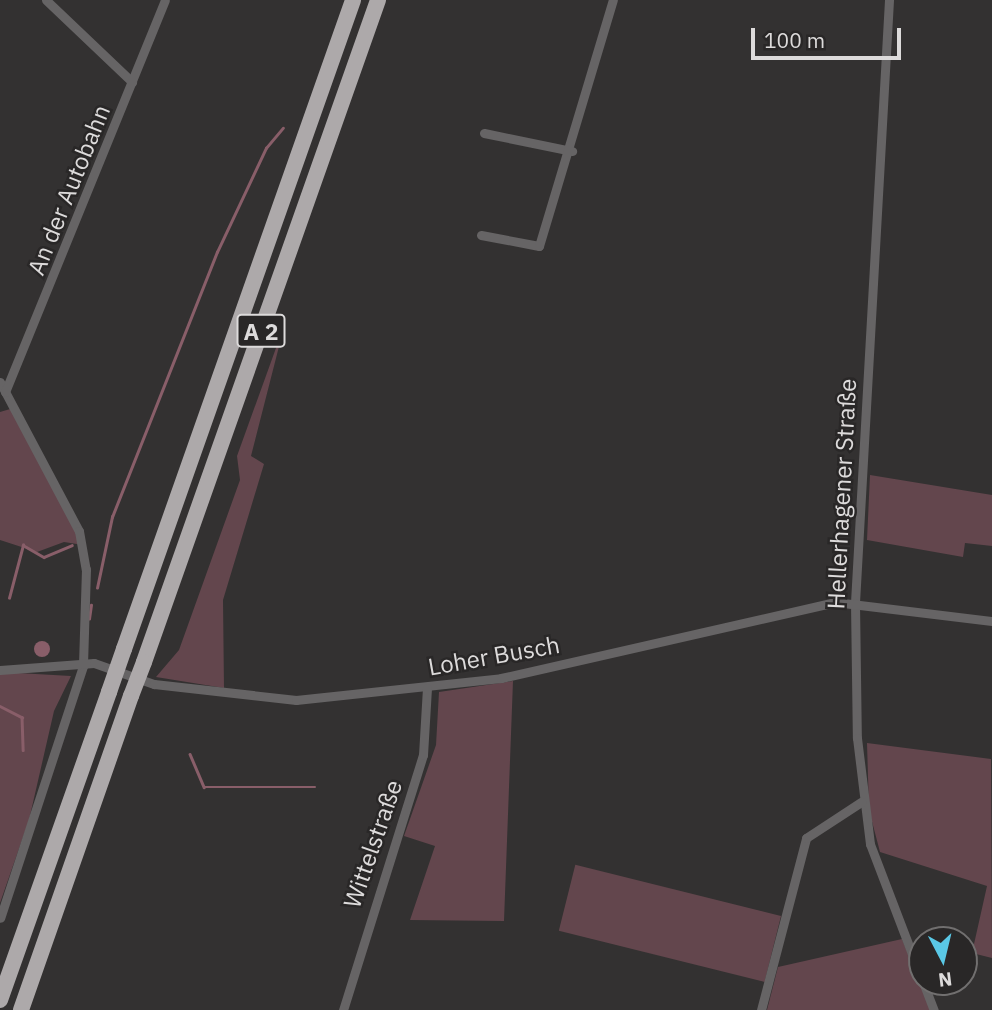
<!DOCTYPE html>
<html>
<head>
<meta charset="utf-8">
<style>
  body { margin:0 }
  #map { position:relative; width:992px; height:1010px; overflow:hidden; background:#333131; font-family:"IBM Plex Sans",sans-serif }
  div>[style] { position:absolute }
  .green>* { inset:0; background:#63464d; transform-origin:0 0 }
  .water>* { inset:0; background:#895e69 }
  .round { border-radius:50% }
  .stream>* { height:2.5px; margin:-1.25px; padding:0 1.25px; transform-origin:1.25px; border-radius:1.25px; background:#895e69 }
  .street>* { height:9px; margin:-4.5px; padding:0 4.5px; transform-origin:4.5px; border-radius:4.5px; background:#666465 }
  .highway>* { height:16px; margin:-8px; padding:0 8px; transform-origin:8px; border-radius:8px; background:#ada9aa }
  .highway-bridge>* { height:16px; margin:-8px; padding:0 8px; transform-origin:8px; border-radius:8px; background:#ada9aa }
  span { translate:-50% -50%; white-space:nowrap; text-align:center; line-height:1.15; -webkit-text-stroke:5px #292727; paint-order:stroke }
  .shield-label span { padding:2px 5px; background:#292727; border:2px solid; border-radius:5px; -webkit-text-stroke-width:0 }
  .shield-label { font-size:23px; color:#dddbdb; font-weight:700 }
  .street-label { font-size:24px; color:#dddbdb }
  .north { position:absolute; left:908px; top:926px; width:70px; height:70px; box-sizing:border-box; background:#292727; border:2px solid #716f6f; border-radius:50%; rotate:173deg; font-size:19px; font-weight:700; line-height:28px; text-align:center; color:#dddbdb }
  .north::after { content:''; display:block; margin:auto; width:24px; height:32px; background:#5ac8e6; clip-path:polygon(50% 0,100% 100%,50% 72%,0 100%) }
  .scale { position:absolute; left:751px; top:28px; width:150px; height:32px; box-sizing:border-box; border:4px solid #dddbdb; border-top:0; padding-left:9px; font-size:21px; line-height:24px; white-space:nowrap; color:#dddbdb; -webkit-text-stroke:5px #292727; paint-order:stroke }
</style>
</head>
<body>
<div id="map">
  <div class="green">
    <div style="clip-path:polygon(285px 323px,251px 456px,264px 464px,223px 600px,224px 688px,156px 677px,179px 650px,240px 480px,237px 456px)"></div>
    <div style="clip-path:polygon(17px 407px,83px 545px,64px 542px,37px 552px,0 540px,0 412px)"></div>
    <div style="clip-path:polygon(870px 475px,992px 495px,992px 546px,965px 543px,963px 557px,867px 540px)"></div>
    <div style="clip-path:polygon(0 672px,71px 676px,54px 711px,29px 820px,0 903px)"></div>
    <div style="clip-path:polygon(513px 681px,504px 921px,410px 920px,435px 846px,404px 836px,436px 745px,439px 692px)"></div>
    <div style="clip-path:polygon(867px 743px,991px 759px,992px 958px,972px 953px,987px 886px,880px 852px,869px 810px)"></div>
    <div style="left:781px;top:916px;width:68px;height:212px;rotate:104deg"></div>
    <div style="clip-path:polygon(902px 939px,931px 1010px,767px 1010px,778px 967px)"></div>
  </div>
  <div class="water">
    <div class="round" style="left:34px;top:641px;width:16px;height:16px"></div>
  </div>
  <div class="stream">
    <div style="left:97px;top:588px;width:73px;rotate:-78.1deg"></div>
    <div style="left:112px;top:517px;width:285px;rotate:-68.4deg"></div>
    <div style="left:217px;top:252px;width:115px;rotate:-64.8deg"></div>
    <div style="left:266px;top:148px;width:26px;rotate:-50deg"></div>
    <div style="left:9px;top:598px;width:55px;rotate:-75.2deg"></div>
    <div style="left:23px;top:545px;width:24px;rotate:30deg"></div>
    <div style="left:44px;top:557px;width:30px;rotate:-23deg"></div>
    <div style="left:89px;top:619px;width:14px;rotate:-82deg"></div>
    <div style="left:0;top:706px;width:25px;rotate:27deg"></div>
    <div style="left:22px;top:717px;width:33px;rotate:88deg"></div>
    <div style="left:190px;top:754px;width:36px;rotate:67deg"></div>
    <div style="left:204px;top:787px;width:111px"></div>
  </div>
  <div class="street">
    <div style="left:46px;top:0;width:119px;rotate:43.6deg"></div>
    <div style="left:889px;top:0;width:604px;rotate:93.23deg"></div>
    <div style="left:855px;top:603px;width:135px;rotate:89.2deg"></div>
    <div style="left:857px;top:738px;width:107px;rotate:83deg"></div>
    <div style="left:870px;top:844px;width:146px;rotate:69.1deg"></div>
    <div style="left:484px;top:133px;width:90px;rotate:11.6deg"></div>
    <div style="left:481px;top:235px;width:59px;rotate:10.7deg"></div>
    <div style="left:539px;top:246px;width:257px;rotate:-73.3deg"></div>
    <div style="left:0;top:382px;width:169px;rotate:62.1deg"></div>
    <div style="left:79px;top:531px;width:39px;rotate:80deg"></div>
    <div style="left:86px;top:569px;width:97px;rotate:91.8deg"></div>
    <div style="left:83px;top:666px;width:265px;rotate:108.2deg"></div>
    <div style="left:5px;top:392px;width:423px;rotate:-67.8deg"></div>
    <div style="left:0;top:670px;width:94px;rotate:-4.3deg"></div>
    <div style="left:94px;top:663px;width:64px;rotate:19.3deg"></div>
    <div style="left:154px;top:684px;width:143px;rotate:6.4deg"></div>
    <div style="left:296px;top:700px;width:206px;rotate:-6.1deg"></div>
    <div style="left:501px;top:678px;width:343px;rotate:-12.8deg"></div>
    <div style="left:835px;top:602px;width:158px;rotate:6.9deg"></div>
    <div style="left:923px;top:982px;width:30px;rotate:69deg"></div>
    <div style="left:343px;top:1010px;width:267px;rotate:-72.6deg"></div>
    <div style="left:423px;top:755px;width:67px;rotate:-86.6deg"></div>
    <div style="left:761px;top:1010px;width:178px;rotate:-75.3deg"></div>
    <div style="left:806px;top:838px;width:66px;rotate:-33.2deg"></div>
  </div>
  <div class="highway">
    <div style="left:124px;top:649px;width:688px;rotate:-70.56deg"></div>
    <div style="left:144px;top:662px;width:702px;rotate:-70.53deg"></div>
    <div style="left:0;top:1000px;width:327px;rotate:-70.5deg"></div>
    <div style="left:21px;top:1010px;width:333px;rotate:-70.7deg"></div>
  </div>
  <div class="highway-bridge">
    <div style="left:109px;top:692px;width:46px;rotate:-70.8deg"></div>
    <div style="left:131px;top:696px;width:36px;rotate:-69deg"></div>
  </div>
  <div class="shield-label">
    <span style="left:261px;top:331px">A 2</span>
  </div>
  <div class="street-label">
    <span style="left:69px;top:190px;rotate:-68deg">An der Autobahn</span>
    <span style="left:842px;top:494px;rotate:-87deg">Hellerhagener Straße</span>
    <span style="left:494px;top:656px;rotate:-10deg">Loher Busch</span>
    <span style="left:373px;top:844px;rotate:-71deg">Wittelstraße</span>
  </div>
  <div class="north">N</div>
  <div class="scale">100 m</div>
</div>
</body>
</html>
